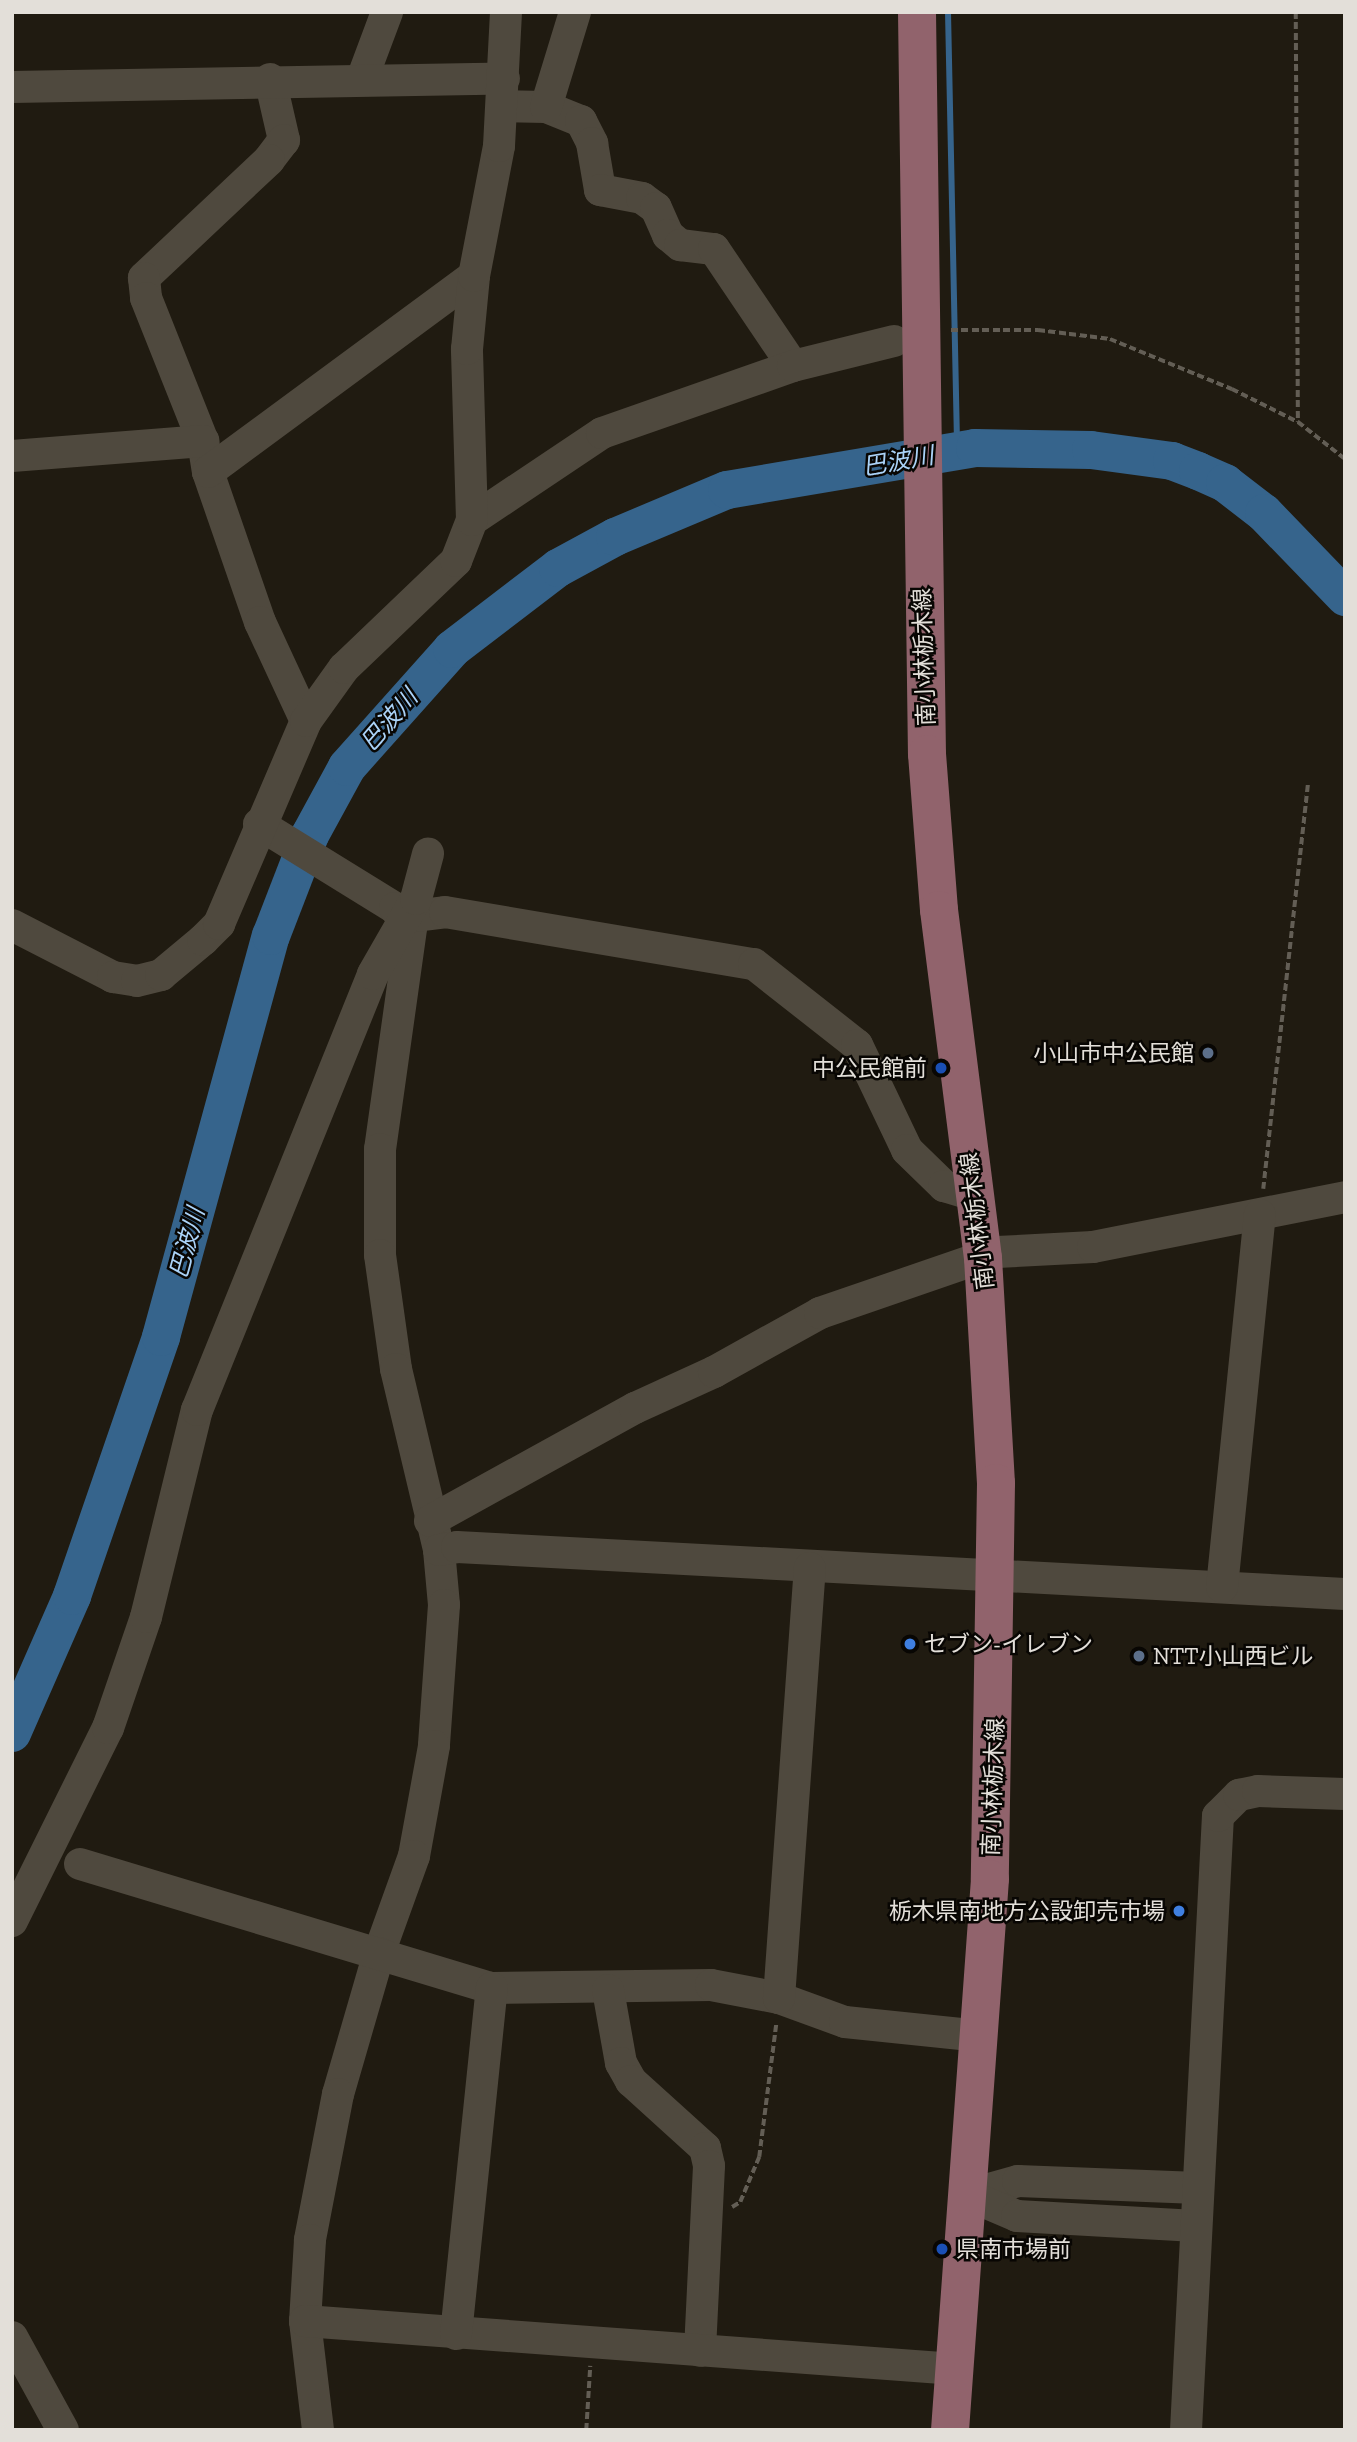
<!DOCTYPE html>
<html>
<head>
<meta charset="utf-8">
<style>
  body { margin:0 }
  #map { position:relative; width:1357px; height:2442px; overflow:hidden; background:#201b11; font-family:"Zilla Slab","Noto Sans JP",serif }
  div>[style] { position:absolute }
  .stream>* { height:6px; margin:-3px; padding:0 3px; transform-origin:3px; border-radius:3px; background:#36648c }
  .river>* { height:38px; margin:-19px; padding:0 19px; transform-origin:19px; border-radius:19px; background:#36648c }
  .path>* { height:3.5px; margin-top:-1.75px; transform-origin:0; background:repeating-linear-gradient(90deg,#635e55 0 7px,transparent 0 10.5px) }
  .minor>* { height:32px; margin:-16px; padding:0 16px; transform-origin:16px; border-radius:16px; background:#4f493e }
  .major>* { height:38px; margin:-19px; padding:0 19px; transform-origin:19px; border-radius:19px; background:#91636c }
  .dots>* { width:19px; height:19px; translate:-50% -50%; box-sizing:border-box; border:4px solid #080603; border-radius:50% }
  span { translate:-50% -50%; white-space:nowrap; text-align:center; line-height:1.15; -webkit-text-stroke:5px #080603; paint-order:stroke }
  .street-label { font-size:23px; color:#e3dfd9 }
  .poi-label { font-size:23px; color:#e3dfd9 }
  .right { translate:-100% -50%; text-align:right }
  .left { translate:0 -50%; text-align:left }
  .water-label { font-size:24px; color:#abd3f8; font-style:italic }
  .frame { position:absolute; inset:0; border:14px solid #e3dfd9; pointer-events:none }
</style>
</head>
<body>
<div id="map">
  <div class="stream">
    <div style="left:948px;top:12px;width:438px;rotate:88.8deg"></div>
  </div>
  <div class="river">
    <div style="left:12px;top:1733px;width:150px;rotate:-66.3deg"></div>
    <div style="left:72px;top:1596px;width:274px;rotate:-71deg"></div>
    <div style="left:161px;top:1337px;width:416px;rotate:-74.7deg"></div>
    <div style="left:271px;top:936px;width:108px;rotate:-68.9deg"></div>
    <div style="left:310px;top:835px;width:77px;rotate:-61.4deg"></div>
    <div style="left:347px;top:767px;width:158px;rotate:-48.3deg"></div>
    <div style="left:452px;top:649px;width:133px;rotate:-37.4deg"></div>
    <div style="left:558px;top:568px;width:65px;rotate:-28.5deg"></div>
    <div style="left:615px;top:537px;width:121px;rotate:-22.8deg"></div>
    <div style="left:727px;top:490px;width:252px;rotate:-9.6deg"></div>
    <div style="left:975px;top:448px;width:116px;rotate:1deg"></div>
    <div style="left:1091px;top:450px;width:82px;rotate:7.7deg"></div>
    <div style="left:1172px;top:461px;width:28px;rotate:21deg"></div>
    <div style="left:1198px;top:471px;width:30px;rotate:24deg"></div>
    <div style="left:1225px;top:483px;width:49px;rotate:37.6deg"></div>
    <div style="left:1264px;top:513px;width:117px;rotate:46deg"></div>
  </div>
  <div class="path">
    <div style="left:1296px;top:12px;width:410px;rotate:89.7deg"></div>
    <div style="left:951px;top:330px;width:87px"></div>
    <div style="left:1038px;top:330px;width:73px;rotate:7.1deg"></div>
    <div style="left:1110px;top:339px;width:132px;rotate:22.3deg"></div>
    <div style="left:1232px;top:389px;width:74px;rotate:26.6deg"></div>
    <div style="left:1298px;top:422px;width:60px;rotate:38.2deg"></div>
    <div style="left:1263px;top:1189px;width:407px;rotate:-83.7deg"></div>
    <div style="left:732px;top:2207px;width:9px;rotate:-32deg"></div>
    <div style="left:740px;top:2202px;width:49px;rotate:-67.1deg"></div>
    <div style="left:759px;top:2157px;width:133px;rotate:-82.7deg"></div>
    <div style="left:586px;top:2430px;width:64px;rotate:-86.4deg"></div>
  </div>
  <div class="minor">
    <div style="left:270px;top:79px;width:63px;rotate:77.1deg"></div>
    <div style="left:284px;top:140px;width:25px;rotate:127deg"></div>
    <div style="left:269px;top:160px;width:172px;rotate:136.7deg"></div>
    <div style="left:144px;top:278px;width:20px;rotate:84deg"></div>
    <div style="left:146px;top:298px;width:154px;rotate:68.3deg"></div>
    <div style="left:203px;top:441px;width:31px;rotate:81deg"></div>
    <div style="left:208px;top:472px;width:159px;rotate:70.9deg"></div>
    <div style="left:260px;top:622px;width:109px;rotate:65.1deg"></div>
    <div style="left:362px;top:79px;width:72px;rotate:-69.5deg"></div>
    <div style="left:12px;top:87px;width:492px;rotate:-1deg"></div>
    <div style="left:502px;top:106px;width:44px;rotate:1.3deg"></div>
    <div style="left:546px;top:107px;width:38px;rotate:22deg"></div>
    <div style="left:581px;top:121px;width:25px;rotate:63deg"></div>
    <div style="left:592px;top:143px;width:48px;rotate:80.3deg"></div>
    <div style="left:600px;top:190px;width:43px;rotate:10.8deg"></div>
    <div style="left:642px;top:198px;width:17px;rotate:36deg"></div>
    <div style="left:656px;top:208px;width:30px;rotate:66deg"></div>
    <div style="left:668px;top:235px;width:16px;rotate:40deg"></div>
    <div style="left:680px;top:245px;width:34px;rotate:7deg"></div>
    <div style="left:714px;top:249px;width:141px;rotate:56deg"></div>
    <div style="left:546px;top:107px;width:99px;rotate:-73deg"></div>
    <div style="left:12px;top:456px;width:192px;rotate:-4.5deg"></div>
    <div style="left:208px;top:472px;width:330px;rotate:-36.4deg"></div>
    <div style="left:472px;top:520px;width:156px;rotate:-33.8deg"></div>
    <div style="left:602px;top:433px;width:202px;rotate:-19.3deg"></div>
    <div style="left:793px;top:366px;width:104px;rotate:-13.9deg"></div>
    <div style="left:259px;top:824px;width:160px;rotate:31.7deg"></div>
    <div style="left:395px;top:908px;width:26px;rotate:53deg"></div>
    <div style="left:411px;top:929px;width:222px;rotate:98deg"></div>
    <div style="left:380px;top:1149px;width:106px;rotate:90deg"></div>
    <div style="left:380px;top:1255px;width:115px;rotate:82deg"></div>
    <div style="left:396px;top:1369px;width:186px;rotate:76.6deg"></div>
    <div style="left:439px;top:1550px;width:55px;rotate:84.8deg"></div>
    <div style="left:444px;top:1605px;width:141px;rotate:94.1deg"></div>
    <div style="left:434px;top:1746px;width:112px;rotate:100.3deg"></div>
    <div style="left:414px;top:1856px;width:103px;rotate:109.8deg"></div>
    <div style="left:379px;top:1953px;width:147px;rotate:106.2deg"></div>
    <div style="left:338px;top:2094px;width:149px;rotate:100.9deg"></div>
    <div style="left:310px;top:2240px;width:81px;rotate:93.5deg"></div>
    <div style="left:305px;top:2321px;width:110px;rotate:83.2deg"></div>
    <div style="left:406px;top:917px;width:39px;rotate:-7deg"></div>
    <div style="left:445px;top:912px;width:313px;rotate:9.6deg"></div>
    <div style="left:754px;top:964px;width:131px;rotate:38.2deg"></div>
    <div style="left:857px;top:1045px;width:116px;rotate:64.5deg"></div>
    <div style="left:907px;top:1150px;width:52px;rotate:44.2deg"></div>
    <div style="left:944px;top:1186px;width:31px;rotate:17deg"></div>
    <div style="left:12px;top:925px;width:114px;rotate:27.2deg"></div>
    <div style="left:113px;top:977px;width:24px;rotate:9deg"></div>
    <div style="left:137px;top:981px;width:25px;rotate:-14deg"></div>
    <div style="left:161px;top:975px;width:55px;rotate:-39.8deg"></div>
    <div style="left:203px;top:940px;width:23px;rotate:-45deg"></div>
    <div style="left:219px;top:924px;width:221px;rotate:-66.8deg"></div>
    <div style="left:306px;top:721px;width:65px;rotate:-54.4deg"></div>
    <div style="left:344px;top:668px;width:155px;rotate:-43.7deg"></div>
    <div style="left:456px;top:561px;width:44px;rotate:-68.7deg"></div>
    <div style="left:472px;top:520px;width:171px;rotate:-91.7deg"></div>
    <div style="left:467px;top:349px;width:73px;rotate:-84.5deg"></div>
    <div style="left:474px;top:276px;width:132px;rotate:-79.1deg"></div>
    <div style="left:499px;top:146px;width:134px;rotate:-87deg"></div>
    <div style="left:430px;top:1521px;width:234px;rotate:-28.9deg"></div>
    <div style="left:635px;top:1408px;width:87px;rotate:-24.5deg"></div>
    <div style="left:714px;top:1372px;width:121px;rotate:-29.1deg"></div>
    <div style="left:820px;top:1313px;width:187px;rotate:-19deg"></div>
    <div style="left:997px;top:1252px;width:96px;rotate:-3deg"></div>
    <div style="left:1093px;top:1247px;width:257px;rotate:-11.2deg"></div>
    <div style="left:439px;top:1550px;width:18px;rotate:-9deg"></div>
    <div style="left:457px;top:1547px;width:889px;rotate:3.03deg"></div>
    <div style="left:1222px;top:1587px;width:374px;rotate:-84.2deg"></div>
    <div style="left:80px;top:1864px;width:430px;rotate:16.8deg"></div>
    <div style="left:492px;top:1988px;width:219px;rotate:-0.8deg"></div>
    <div style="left:711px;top:1985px;width:69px;rotate:10.8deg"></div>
    <div style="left:779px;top:1998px;width:70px;rotate:20deg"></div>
    <div style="left:845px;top:2022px;width:136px;rotate:5.9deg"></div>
    <div style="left:12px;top:1921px;width:216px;rotate:-63.6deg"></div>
    <div style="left:108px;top:1728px;width:117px;rotate:-71.1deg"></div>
    <div style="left:146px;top:1617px;width:213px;rotate:-76.2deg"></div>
    <div style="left:197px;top:1410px;width:470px;rotate:-68deg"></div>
    <div style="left:373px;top:974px;width:86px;rotate:-60.2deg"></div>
    <div style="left:416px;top:899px;width:47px;rotate:-75.1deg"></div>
    <div style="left:608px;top:1990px;width:74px;rotate:79.9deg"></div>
    <div style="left:621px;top:2063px;width:21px;rotate:61deg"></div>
    <div style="left:631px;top:2081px;width:100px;rotate:42.2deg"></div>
    <div style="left:705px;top:2148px;width:18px;rotate:77deg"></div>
    <div style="left:709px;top:2166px;width:185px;rotate:92.8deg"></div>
    <div style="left:779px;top:1998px;width:431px;rotate:-85.9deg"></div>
    <div style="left:968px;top:2195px;width:52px;rotate:-15.6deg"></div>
    <div style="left:1018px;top:2181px;width:180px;rotate:2.2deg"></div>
    <div style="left:968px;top:2195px;width:53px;rotate:23.2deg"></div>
    <div style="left:1017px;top:2216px;width:179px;rotate:3.2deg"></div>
    <div style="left:305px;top:2321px;width:652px;rotate:4.22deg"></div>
    <div style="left:456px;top:2334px;width:348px;rotate:-84.1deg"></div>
    <div style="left:12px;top:2337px;width:106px;rotate:61.3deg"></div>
    <div style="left:1186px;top:2430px;width:615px;rotate:-87.02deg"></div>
    <div style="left:1218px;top:1816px;width:30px;rotate:-45deg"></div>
    <div style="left:1239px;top:1795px;width:19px;rotate:-12deg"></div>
    <div style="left:1258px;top:1791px;width:87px;rotate:2deg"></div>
  </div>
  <div class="major">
    <div style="left:917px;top:12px;width:742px;rotate:89.23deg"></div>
    <div style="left:927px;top:754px;width:156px;rotate:85.6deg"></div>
    <div style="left:939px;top:910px;width:351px;rotate:82.8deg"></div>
    <div style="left:983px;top:1258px;width:225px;rotate:86.7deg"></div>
    <div style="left:996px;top:1483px;width:396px;rotate:90.9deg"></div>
    <div style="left:990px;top:1879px;width:552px;rotate:94.15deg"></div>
  </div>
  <div class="dots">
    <div style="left:1208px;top:1053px;background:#5c6f8a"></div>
    <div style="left:941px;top:1068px;background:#1a4fb4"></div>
    <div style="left:910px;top:1644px;background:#3f7fe0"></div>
    <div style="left:1139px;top:1656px;background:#5c6f8a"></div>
    <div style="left:1179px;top:1911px;background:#3f7fe0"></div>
    <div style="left:942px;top:2249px;background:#1a4fb4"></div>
  </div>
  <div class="street-label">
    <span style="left:924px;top:657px;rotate:-92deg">南小林栃木線</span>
    <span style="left:977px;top:1221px;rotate:-97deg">南小林栃木線</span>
    <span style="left:993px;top:1787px;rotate:-88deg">南小林栃木線</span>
  </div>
  <div class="poi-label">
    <span class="right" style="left:1194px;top:1053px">小山市中公民館</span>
    <span class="right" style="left:927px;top:1068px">中公民館前</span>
    <span class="left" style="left:924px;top:1644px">セブン-イレブン</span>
    <span class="left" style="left:1153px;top:1656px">NTT小山西ビル</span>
    <span class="right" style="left:1165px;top:1911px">栃木県南地方公設卸売市場</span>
    <span class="left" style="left:956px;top:2249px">県南市場前</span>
  </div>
  <div class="water-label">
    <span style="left:898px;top:461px;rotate:-10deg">巴波川</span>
    <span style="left:389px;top:720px;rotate:-49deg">巴波川</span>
    <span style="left:187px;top:1243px;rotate:-75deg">巴波川</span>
  </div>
  <div class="frame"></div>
</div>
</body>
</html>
